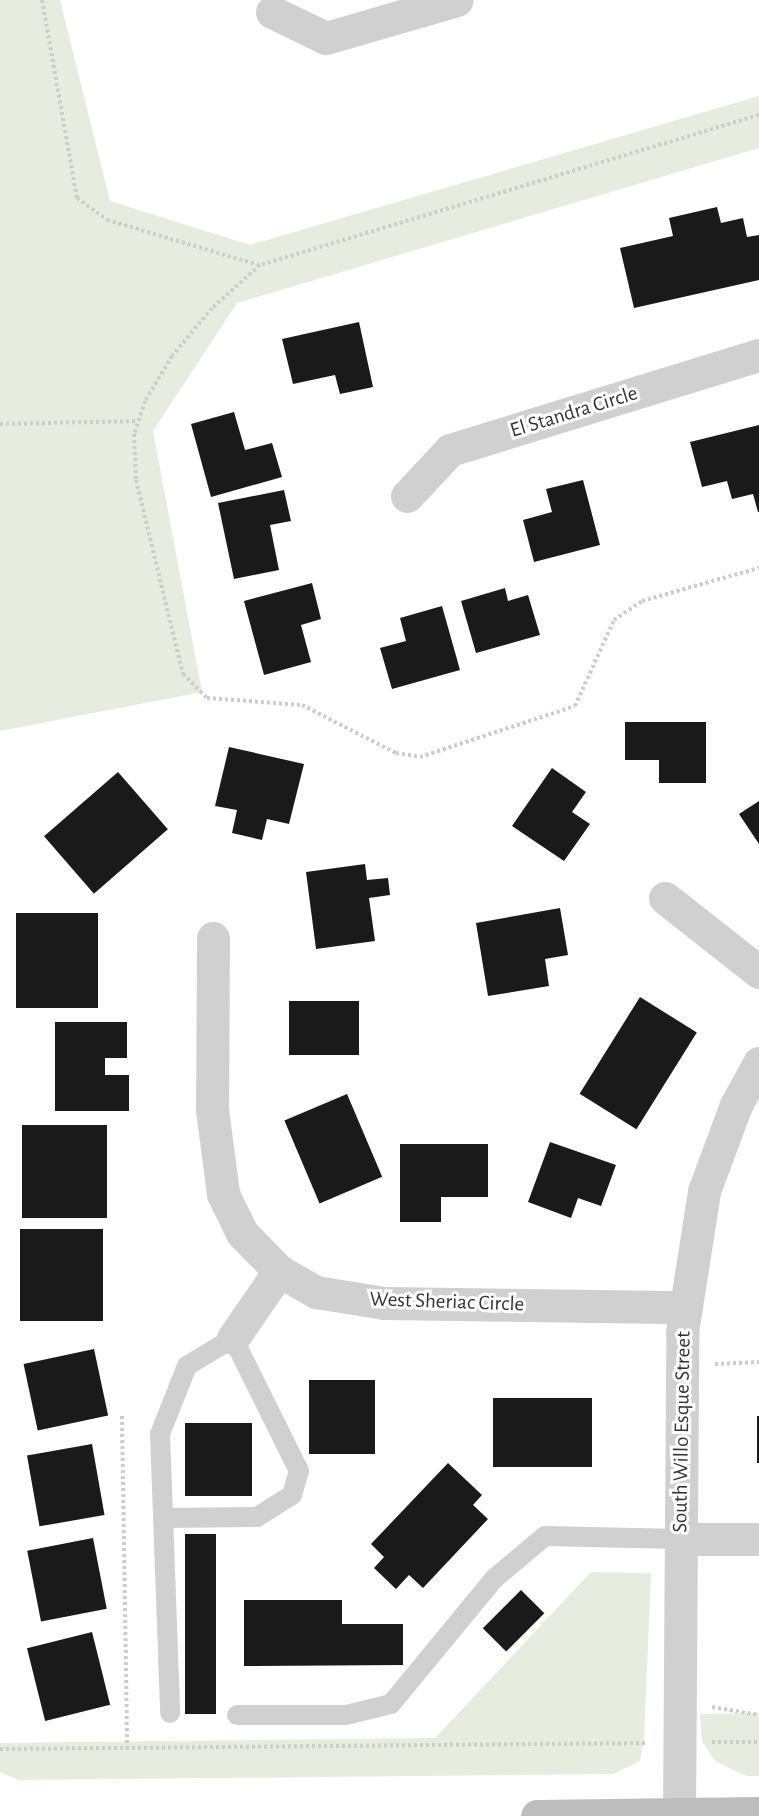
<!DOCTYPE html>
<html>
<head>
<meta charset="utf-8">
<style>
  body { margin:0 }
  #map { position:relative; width:759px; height:1816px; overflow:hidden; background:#fff; font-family:"Alegreya Sans",sans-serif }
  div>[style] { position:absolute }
  .green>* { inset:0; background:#e6ecdf }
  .building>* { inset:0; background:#1a1a1a; transform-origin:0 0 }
  .path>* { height:4px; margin-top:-2px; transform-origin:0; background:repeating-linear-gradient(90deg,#cdcdcd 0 3px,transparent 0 6px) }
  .service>* { height:20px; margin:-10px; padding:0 10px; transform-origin:10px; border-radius:10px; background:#d0d0d0 }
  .minor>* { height:33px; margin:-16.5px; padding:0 16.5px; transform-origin:16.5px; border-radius:16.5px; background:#d0d0d0 }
  .secondary>* { height:33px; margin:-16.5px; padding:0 16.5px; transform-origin:16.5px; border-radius:16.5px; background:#bdbdbd }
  span { translate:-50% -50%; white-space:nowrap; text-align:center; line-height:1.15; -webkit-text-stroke:6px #fff; paint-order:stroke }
  .street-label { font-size:21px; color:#333 }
</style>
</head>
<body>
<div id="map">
  <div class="green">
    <div style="clip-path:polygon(0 0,60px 0,110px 201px,250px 245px,759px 96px,759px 148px,237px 303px,153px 431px,202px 692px,0 731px)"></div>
    <div style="clip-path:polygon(591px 1572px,651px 1573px,644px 1738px,640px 1761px,613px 1774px,19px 1780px,0 1772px,0 1743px,435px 1738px)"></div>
    <div style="clip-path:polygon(759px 1713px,759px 1776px,746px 1776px,715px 1761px,702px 1741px,700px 1714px)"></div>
  </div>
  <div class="building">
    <div style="clip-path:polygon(717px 207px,721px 223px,743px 218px,747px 237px,759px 235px,759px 280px,634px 308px,620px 248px,673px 236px,669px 218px)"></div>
    <div style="clip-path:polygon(359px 322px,373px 387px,340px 394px,335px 375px,293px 384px,282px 339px)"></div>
    <div style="clip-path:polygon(234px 412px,245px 450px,272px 443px,282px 477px,211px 497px,191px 424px)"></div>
    <div style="clip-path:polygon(759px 425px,759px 512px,758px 512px,753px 494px,732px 499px,727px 481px,702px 487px,690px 442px)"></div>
    <div style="clip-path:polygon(583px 480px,600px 545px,534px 562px,523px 520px,552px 512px,546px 489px)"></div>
    <div style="clip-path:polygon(284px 490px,291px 521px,270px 525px,279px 570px,234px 579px,218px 503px)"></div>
    <div style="clip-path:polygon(312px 583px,321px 619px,301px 625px,311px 662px,264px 675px,244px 601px)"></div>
    <div style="clip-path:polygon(505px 588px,508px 601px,528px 595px,540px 635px,476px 653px,461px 601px)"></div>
    <div style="clip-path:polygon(442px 606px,460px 670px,392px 689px,380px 648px,406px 641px,400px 618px)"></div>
    <div style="clip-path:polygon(625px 722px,706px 722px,706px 783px,659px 783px,659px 760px,625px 760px)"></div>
    <div style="clip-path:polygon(229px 747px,304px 764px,289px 824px,267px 819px,262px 840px,232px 833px,237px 810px,215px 806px)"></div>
    <div style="clip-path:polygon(552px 768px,586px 792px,572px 812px,590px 824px,564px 861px,512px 826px)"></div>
    <div style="left:118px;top:772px;width:76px;height:98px;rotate:49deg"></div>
    <div style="clip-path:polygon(759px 801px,759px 844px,739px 814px)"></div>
    <div style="clip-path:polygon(365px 864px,367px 880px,388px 878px,390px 895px,369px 898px,375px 941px,316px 949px,306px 872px)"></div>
    <div style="clip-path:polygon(560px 908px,568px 955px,545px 959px,549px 986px,488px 996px,476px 923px)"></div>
    <div style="left:16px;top:913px;width:82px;height:95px"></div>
    <div style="left:640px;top:997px;width:67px;height:114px;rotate:32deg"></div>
    <div style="left:289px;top:1001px;width:70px;height:54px"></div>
    <div style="clip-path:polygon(55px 1022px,127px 1022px,127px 1058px,105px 1058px,105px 1075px,129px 1075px,129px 1111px,55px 1111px)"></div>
    <div style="left:347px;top:1094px;width:90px;height:68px;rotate:67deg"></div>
    <div style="left:22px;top:1125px;width:85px;height:93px"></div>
    <div style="clip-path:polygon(550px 1142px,616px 1165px,601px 1206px,578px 1198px,571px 1218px,528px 1202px)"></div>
    <div style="clip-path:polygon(400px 1144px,488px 1144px,488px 1197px,441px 1197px,441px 1222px,400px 1222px)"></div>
    <div style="left:20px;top:1229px;width:83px;height:92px"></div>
    <div style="left:94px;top:1349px;width:68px;height:72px;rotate:78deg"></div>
    <div style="left:309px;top:1380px;width:66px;height:74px"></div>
    <div style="left:493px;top:1398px;width:99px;height:69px"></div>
    <div style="left:757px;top:1416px;width:2px;height:47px"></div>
    <div style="left:185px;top:1423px;width:67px;height:73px"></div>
    <div style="left:92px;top:1444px;width:72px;height:66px;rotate:80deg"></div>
    <div style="clip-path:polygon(448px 1463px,482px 1495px,473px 1505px,488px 1519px,423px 1588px,409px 1575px,396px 1589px,374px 1568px,384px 1557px,371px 1544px)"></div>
    <div style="left:185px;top:1534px;width:31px;height:180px"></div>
    <div style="left:93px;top:1538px;width:72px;height:67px;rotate:79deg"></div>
    <div style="left:521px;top:1590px;width:33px;height:54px;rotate:45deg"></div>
    <div style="clip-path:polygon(244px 1600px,342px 1600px,342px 1624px,403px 1624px,403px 1665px,244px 1666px)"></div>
    <div style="left:92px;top:1632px;width:75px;height:67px;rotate:76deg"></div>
  </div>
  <div class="path">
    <div style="left:42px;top:0;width:201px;rotate:80deg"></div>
    <div style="left:77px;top:198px;width:37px;rotate:36deg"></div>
    <div style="left:107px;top:220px;width:159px;rotate:16.5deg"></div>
    <div style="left:759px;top:115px;width:521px;rotate:163.27deg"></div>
    <div style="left:260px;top:265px;width:64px;rotate:138.1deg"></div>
    <div style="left:212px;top:308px;width:62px;rotate:129.8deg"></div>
    <div style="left:172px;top:356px;width:52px;rotate:121deg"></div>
    <div style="left:145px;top:401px;width:35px;rotate:108deg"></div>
    <div style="left:134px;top:434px;width:46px;rotate:87.5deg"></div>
    <div style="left:136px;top:480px;width:200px;rotate:76.4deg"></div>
    <div style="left:183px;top:674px;width:34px;rotate:45deg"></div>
    <div style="left:207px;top:698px;width:95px;rotate:4.2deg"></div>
    <div style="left:302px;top:705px;width:106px;rotate:27.1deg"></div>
    <div style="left:396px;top:753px;width:24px;rotate:9deg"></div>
    <div style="left:420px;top:757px;width:163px;rotate:-18.2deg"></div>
    <div style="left:575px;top:706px;width:94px;rotate:-65.6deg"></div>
    <div style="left:614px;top:620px;width:34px;rotate:-34deg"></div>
    <div style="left:642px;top:601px;width:122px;rotate:-15.8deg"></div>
    <div style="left:0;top:424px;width:138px;rotate:-1.2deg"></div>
    <div style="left:715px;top:1364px;width:44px;rotate:-2.6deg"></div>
    <div style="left:122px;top:1416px;width:332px;rotate:89.1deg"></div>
    <div style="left:712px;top:1707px;width:48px;rotate:9.7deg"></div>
    <div style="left:712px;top:1742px;width:47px"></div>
    <div style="left:0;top:1749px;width:647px;rotate:-0.53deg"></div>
  </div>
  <div class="service">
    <div style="left:163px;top:1518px;width:94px;rotate:-0.6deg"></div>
    <div style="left:257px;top:1517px;width:41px;rotate:-32.2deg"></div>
    <div style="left:292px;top:1495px;width:25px;rotate:-74deg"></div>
    <div style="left:299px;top:1471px;width:148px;rotate:-116.4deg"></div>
    <div style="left:233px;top:1338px;width:54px;rotate:148.7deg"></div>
    <div style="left:187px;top:1366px;width:73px;rotate:111.7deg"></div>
    <div style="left:160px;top:1434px;width:279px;rotate:87.9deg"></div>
    <div style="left:237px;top:1715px;width:109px"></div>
    <div style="left:346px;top:1715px;width:46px;rotate:-13.7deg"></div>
    <div style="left:391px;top:1704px;width:163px;rotate:-50.5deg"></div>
    <div style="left:495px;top:1578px;width:65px;rotate:-40deg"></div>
    <div style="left:545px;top:1536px;width:134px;rotate:1.3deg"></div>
  </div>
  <div class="minor">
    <div style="left:272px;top:12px;width:60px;rotate:25.7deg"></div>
    <div style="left:326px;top:38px;width:136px;rotate:-16.2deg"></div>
    <div style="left:407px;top:496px;width:63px;rotate:-46.9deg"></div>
    <div style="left:450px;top:450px;width:323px;rotate:-17.1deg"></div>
    <div style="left:665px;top:898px;width:120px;rotate:38.2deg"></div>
    <div style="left:213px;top:938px;width:171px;rotate:90.3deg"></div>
    <div style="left:212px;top:1109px;width:86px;rotate:82.6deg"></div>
    <div style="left:223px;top:1194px;width:43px;rotate:64deg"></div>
    <div style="left:242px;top:1233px;width:53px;rotate:45.8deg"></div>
    <div style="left:279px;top:1271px;width:43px;rotate:29.6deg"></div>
    <div style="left:316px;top:1292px;width:69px;rotate:9.2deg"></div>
    <div style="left:384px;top:1303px;width:302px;rotate:0.8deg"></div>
    <div style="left:233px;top:1338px;width:81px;rotate:-55.5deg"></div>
    <div style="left:679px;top:1539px;width:80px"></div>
    <div style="left:679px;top:1814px;width:482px;rotate:-89.6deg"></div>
    <div style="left:682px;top:1332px;width:143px;rotate:-81.1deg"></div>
    <div style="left:704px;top:1191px;width:92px;rotate:-69.6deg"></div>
    <div style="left:736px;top:1105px;width:48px;rotate:-61.3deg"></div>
  </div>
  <div class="secondary">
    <div style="left:537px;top:1816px;width:222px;rotate:-0.8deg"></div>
  </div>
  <div class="street-label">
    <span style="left:574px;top:412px;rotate:-17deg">El Standra Circle</span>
    <span style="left:447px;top:1302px;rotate:2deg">West Sheriac Circle</span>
    <span style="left:682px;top:1432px;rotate:-89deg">South Willo Esque Street</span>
  </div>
</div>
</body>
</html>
